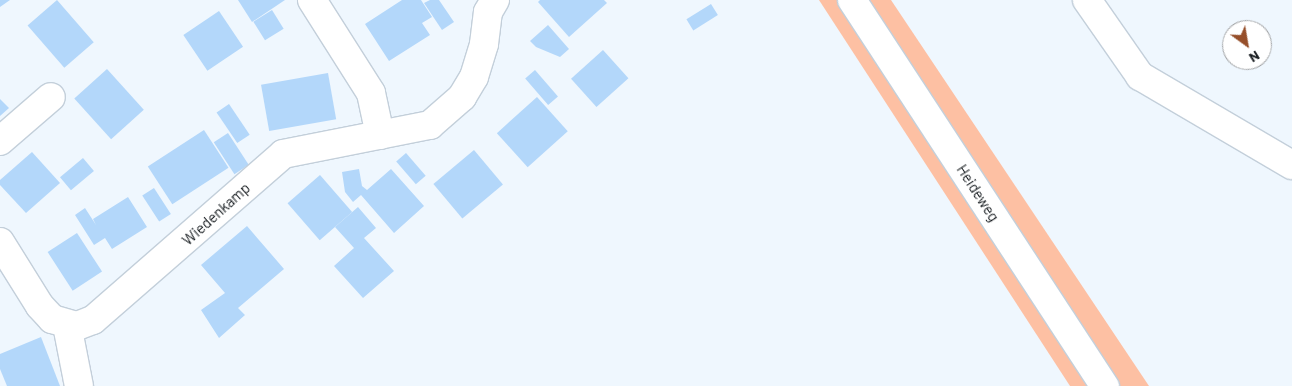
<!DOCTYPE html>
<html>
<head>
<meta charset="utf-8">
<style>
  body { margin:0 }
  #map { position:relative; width:1292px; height:386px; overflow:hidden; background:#eff7fe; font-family:Barlow,sans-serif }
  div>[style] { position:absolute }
  .green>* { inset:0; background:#fdc0a3 }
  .building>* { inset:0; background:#b3d7fa; transform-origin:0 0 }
  .roads { filter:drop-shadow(1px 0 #c3cfda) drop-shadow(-1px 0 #c3cfda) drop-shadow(0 1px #c3cfda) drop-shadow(0 -1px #c3cfda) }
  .minor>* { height:28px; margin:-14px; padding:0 14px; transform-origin:14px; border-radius:14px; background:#fff }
  .major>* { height:28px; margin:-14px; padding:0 14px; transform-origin:14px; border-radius:14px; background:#fff }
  span { translate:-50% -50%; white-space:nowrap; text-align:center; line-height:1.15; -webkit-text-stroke:4px #fff; paint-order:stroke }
  .street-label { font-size:15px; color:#151a1e }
  .north { position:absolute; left:1222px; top:20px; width:50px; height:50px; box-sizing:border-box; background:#fff; border:1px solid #a1a3a5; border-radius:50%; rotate:148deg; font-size:14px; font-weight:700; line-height:20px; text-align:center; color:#151a1e }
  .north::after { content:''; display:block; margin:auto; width:18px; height:22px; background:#964f2a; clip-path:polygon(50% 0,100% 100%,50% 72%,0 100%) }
</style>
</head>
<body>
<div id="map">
  <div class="green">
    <div style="clip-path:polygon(819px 0,891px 0,1149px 386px,1070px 386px)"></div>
  </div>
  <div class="building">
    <div style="clip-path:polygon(0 0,10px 0,0 7px)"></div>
    <div style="left:57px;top:0;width:56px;height:39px;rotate:49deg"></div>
    <div style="clip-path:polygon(238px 0,285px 0,252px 22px)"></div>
    <div style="clip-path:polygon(402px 0,421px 0,432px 17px,422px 23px,430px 35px,389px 61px,365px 24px)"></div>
    <div style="clip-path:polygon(430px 0,439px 0,454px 22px,442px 30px,424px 3px)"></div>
    <div style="clip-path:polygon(540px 0,604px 0,607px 3px,569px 37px,538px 2px)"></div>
    <div style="left:711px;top:4px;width:13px;height:29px;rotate:58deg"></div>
    <div style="left:272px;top:10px;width:22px;height:22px;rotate:58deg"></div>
    <div style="left:219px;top:11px;width:43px;height:43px;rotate:56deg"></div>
    <div style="clip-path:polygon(548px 25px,569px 49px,560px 57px,536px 47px,530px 41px)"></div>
    <div style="left:603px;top:50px;width:38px;height:43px;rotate:48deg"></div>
    <div style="left:107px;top:69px;width:55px;height:44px;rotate:48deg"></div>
    <div style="left:535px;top:70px;width:35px;height:13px;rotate:49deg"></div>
    <div style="left:328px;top:73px;width:47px;height:68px;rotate:80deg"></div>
    <div style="left:537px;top:97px;width:46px;height:54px;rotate:48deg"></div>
    <div style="clip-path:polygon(0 99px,9px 108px,0 116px)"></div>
    <div style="left:229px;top:104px;width:37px;height:15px;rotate:56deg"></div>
    <div style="left:204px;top:130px;width:45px;height:67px;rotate:57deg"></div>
    <div style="left:228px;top:133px;width:38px;height:17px;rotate:57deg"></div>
    <div style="left:474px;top:150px;width:45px;height:53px;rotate:50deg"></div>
    <div style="clip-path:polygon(32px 152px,60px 183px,26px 213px,0 185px,0 180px)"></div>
    <div style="left:406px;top:153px;width:30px;height:13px;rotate:49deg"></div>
    <div style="left:83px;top:158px;width:17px;height:30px;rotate:50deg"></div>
    <div style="clip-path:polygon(359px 169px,362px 186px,367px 190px,391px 169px,424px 206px,394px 233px,361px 195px,353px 202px,345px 192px,342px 172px)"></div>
    <div style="left:320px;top:175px;width:49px;height:43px;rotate:49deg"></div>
    <div style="left:154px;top:188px;width:31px;height:14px;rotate:57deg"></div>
    <div style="clip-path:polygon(128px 197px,147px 227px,112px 249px,105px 238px,94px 245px,75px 215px,85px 208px,96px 225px,93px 219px)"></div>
    <div style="clip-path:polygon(358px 207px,376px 228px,364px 238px,394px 271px,363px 298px,334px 266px,354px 248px,335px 227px)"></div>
    <div style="clip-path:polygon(247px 226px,284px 269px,238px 308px,245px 315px,219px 338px,201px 310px,225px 293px,201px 265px)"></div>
    <div style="left:77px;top:233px;width:46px;height:35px;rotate:57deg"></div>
    <div style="clip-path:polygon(41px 337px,60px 386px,7px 386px,0 369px,0 354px)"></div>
  </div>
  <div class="roads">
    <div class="minor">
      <div style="left:312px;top:0;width:110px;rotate:57.6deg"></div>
      <div style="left:371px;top:93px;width:43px;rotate:77.9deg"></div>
      <div style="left:1087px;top:0;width:93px;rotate:55.1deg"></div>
      <div style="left:1140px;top:76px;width:176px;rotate:30.4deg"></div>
      <div style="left:0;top:141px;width:67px;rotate:-40.8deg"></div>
      <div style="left:0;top:242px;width:75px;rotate:58deg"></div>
      <div style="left:40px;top:306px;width:18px;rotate:47deg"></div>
      <div style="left:52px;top:319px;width:26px;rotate:16deg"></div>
      <div style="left:77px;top:326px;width:17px;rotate:-21deg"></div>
      <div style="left:93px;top:320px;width:252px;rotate:-41.1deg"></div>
      <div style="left:283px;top:154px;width:150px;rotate:-11.2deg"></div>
      <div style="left:430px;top:125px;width:43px;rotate:-41.2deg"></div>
      <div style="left:462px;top:97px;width:23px;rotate:-59deg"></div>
      <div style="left:474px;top:77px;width:34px;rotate:-73deg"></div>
      <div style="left:484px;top:44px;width:32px;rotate:-83deg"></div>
      <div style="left:488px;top:12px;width:14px;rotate:-60deg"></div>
      <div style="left:67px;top:325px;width:62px;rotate:78.9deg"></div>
    </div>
    <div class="major">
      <div style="left:852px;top:0;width:462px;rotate:56.8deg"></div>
    </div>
  </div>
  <div class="street-label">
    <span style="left:978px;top:193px;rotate:57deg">Heideweg</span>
    <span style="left:216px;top:214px;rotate:-42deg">Wiedenkamp</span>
  </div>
  <div class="north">N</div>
</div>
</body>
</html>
